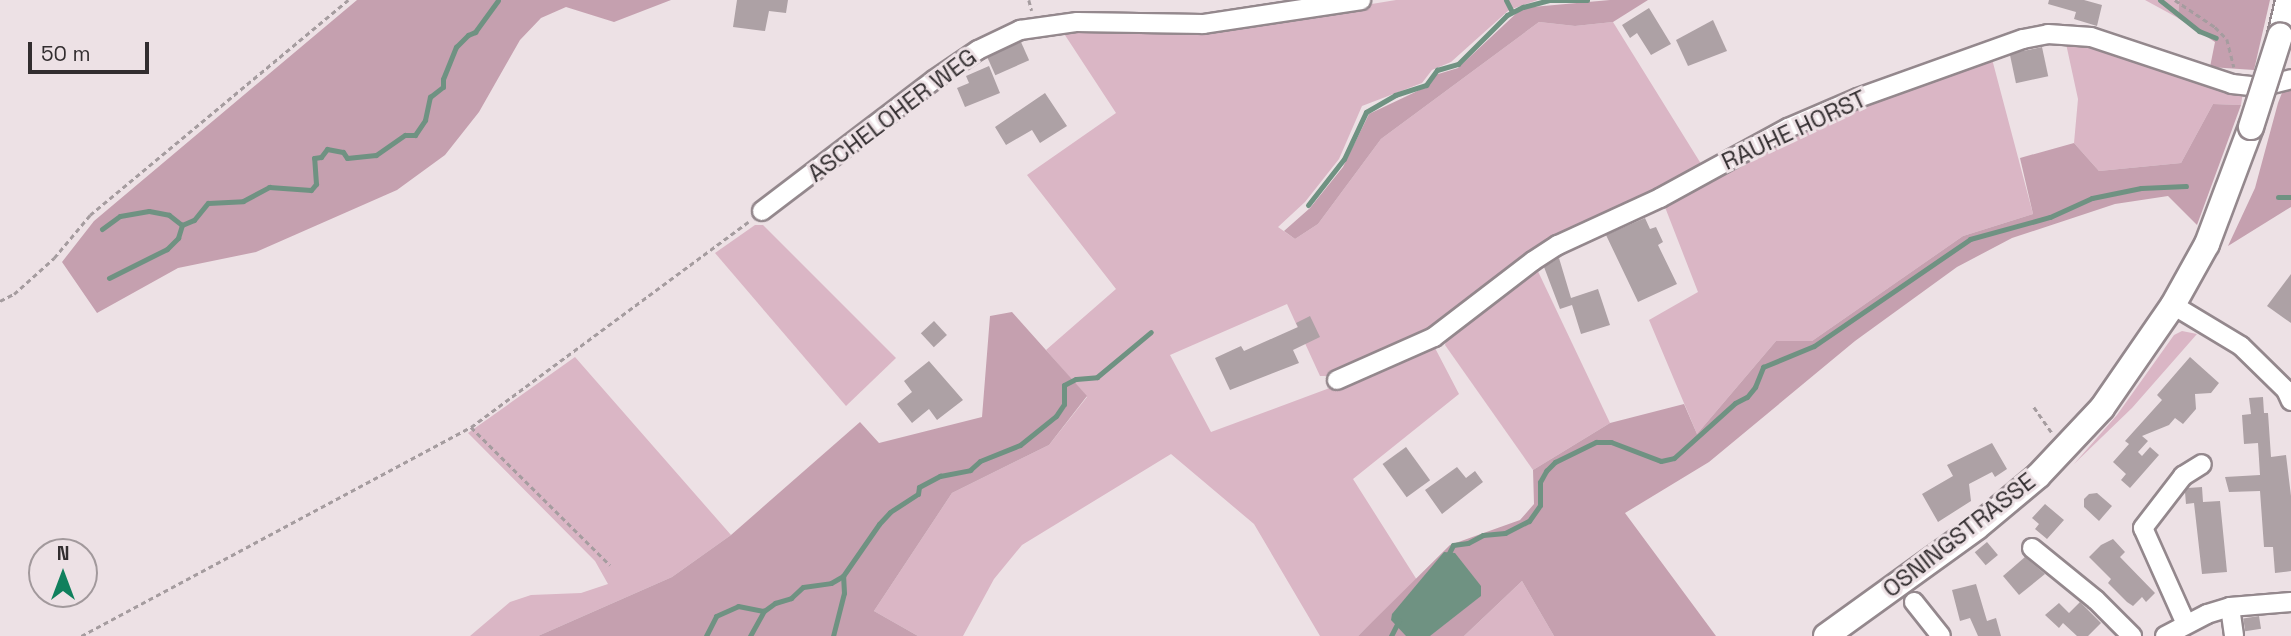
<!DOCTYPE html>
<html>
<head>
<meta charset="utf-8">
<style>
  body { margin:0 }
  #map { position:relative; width:2291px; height:636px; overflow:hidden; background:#ede1e5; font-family:"Space Grotesk",sans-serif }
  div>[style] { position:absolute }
  .green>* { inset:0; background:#dab6c5 }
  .forest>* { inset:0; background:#c5a0af }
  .water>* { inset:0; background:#6f9282 }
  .stream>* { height:5px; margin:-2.5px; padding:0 2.5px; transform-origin:2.5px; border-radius:2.5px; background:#6f9282 }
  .building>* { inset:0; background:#ada1a5; transform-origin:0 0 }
  .path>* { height:2.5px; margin-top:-1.25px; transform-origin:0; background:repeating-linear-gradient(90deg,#a59c9f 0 5px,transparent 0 8.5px) }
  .roads { filter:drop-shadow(2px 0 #94888d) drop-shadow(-2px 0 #94888d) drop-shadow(0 2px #94888d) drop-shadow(0 -2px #94888d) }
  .street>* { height:18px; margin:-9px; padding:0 9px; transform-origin:9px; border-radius:9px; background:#fff }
  .secondary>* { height:24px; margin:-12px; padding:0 12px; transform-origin:12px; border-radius:12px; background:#fff }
  .bridges { filter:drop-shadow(2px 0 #94888d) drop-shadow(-2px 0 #94888d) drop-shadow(0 2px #94888d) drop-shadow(0 -2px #94888d) }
  .secondary-bridge>* { height:24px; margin:-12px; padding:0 12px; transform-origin:12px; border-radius:12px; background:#fff }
  span { translate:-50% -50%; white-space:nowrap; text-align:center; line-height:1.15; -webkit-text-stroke:6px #ede1e5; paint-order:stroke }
  .street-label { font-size:24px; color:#322d2f }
  .north { position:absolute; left:28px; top:538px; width:70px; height:70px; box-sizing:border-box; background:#ede1e5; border:2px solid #a2999c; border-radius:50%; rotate:0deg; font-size:19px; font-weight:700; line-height:28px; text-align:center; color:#322d2f }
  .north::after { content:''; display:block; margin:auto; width:24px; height:32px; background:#10805d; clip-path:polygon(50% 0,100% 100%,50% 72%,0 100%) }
  .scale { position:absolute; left:28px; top:42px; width:121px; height:32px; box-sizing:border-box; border:4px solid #322d2f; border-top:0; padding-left:9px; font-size:21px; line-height:24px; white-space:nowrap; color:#322d2f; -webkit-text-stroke:5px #ede1e5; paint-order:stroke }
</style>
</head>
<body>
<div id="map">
  <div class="green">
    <div style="clip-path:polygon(1396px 0,1538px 0,1509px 10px,1451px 62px,1432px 70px,1422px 83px,1362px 106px,1339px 159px,1305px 202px,1278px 227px,1295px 239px,1318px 224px,1381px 139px,1539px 22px,1575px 26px,1613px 22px,1703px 167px,1414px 341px,1333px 376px,1320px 376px,1287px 304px,1170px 355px,1211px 432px,1327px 389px,1428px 346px,1435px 348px,1459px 394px,1353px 479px,1417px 580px,1358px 636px,1320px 636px,1254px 524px,1171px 454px,1022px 545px,994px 579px,963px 636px,918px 636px,874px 611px,952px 493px,1049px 445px,1087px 397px,1046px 350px,1116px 289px,1027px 175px,1116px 113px,1061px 29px,1317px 13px)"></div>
    <div style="clip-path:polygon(2145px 0,2179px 0,2178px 18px)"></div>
    <div style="clip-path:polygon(2065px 39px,2102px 46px,2243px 92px,2241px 105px,2213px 104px,2181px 163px,2099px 171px,2074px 143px,2078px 99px)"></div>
    <div style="clip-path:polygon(1992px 59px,2033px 214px,1963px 236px,1812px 341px,1776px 341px,1697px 434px,1649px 320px,1698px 292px,1663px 202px,1789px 133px,1862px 102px)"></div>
    <div style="clip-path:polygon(755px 225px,763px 225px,896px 358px,846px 406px,715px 253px)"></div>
    <div style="clip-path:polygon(1534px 263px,1610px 423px,1533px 470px,1445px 345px,1448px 332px)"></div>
    <div style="clip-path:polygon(2182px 331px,2197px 334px,2132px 408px,2074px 464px,2117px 415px,2174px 335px)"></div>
    <div style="clip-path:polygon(575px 357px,731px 535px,672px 577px,538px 636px,470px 636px,510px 602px,531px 595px,581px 593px,608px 584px,595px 561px,468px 433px)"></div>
    <div style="clip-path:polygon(1522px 581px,1554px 636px,1464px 636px)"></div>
  </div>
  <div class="forest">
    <div style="clip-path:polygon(357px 0,671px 0,614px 22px,566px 7px,541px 18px,520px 40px,479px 112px,445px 155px,397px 190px,256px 252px,178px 268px,97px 313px,62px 262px,94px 221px)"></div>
    <div style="clip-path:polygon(1610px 0,1648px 0,1613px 22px,1575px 26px,1539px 22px,1381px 139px,1318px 224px,1295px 239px,1284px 231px,1310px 208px,1343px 167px,1369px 114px,1428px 86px,1435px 75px,1458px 68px,1522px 8px)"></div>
    <div style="clip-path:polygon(2179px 0,2270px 0,2254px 70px,2210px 67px,2215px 42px,2178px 18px)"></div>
    <div style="clip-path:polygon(2291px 70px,2291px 207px,2228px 246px,2255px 188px,2278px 103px)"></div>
    <div style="clip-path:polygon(2213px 104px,2241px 105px,2197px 225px,2168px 196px,2115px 204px,2012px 238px,1957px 267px,1855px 341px,1709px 462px,1625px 513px,1716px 636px,1554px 636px,1522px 581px,1464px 636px,1358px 636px,1450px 545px,1520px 520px,1534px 504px,1533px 470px,1610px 423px,1684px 404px,1697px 434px,1776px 341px,1812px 341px,1963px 236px,2033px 214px,2020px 158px,2074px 143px,2099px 171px,2181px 163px)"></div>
    <div style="clip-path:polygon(1012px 312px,1087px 396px,1049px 445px,952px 493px,874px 611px,918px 636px,538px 636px,672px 577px,731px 535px,860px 422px,879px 443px,982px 417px,990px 316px)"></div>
  </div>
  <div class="water">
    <div style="clip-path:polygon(1444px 552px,1455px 553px,1481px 586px,1481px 596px,1430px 636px,1406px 636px,1391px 620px,1392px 614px)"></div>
  </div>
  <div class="stream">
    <div style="left:1506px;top:0;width:13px;rotate:63deg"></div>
    <div style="left:2160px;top:0;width:50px;rotate:38.5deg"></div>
    <div style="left:2199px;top:31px;width:18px;rotate:22deg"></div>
    <div style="left:2278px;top:197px;width:13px"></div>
    <div style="left:1308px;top:205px;width:58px;rotate:-52deg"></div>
    <div style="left:1344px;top:159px;width:52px;rotate:-64.9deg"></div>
    <div style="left:1366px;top:112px;width:34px;rotate:-30deg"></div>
    <div style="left:1395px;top:95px;width:33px;rotate:-18deg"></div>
    <div style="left:1426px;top:85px;width:19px;rotate:-54deg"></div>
    <div style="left:1437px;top:70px;width:22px;rotate:-16deg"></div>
    <div style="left:1458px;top:64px;width:69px;rotate:-45deg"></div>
    <div style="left:1507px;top:15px;width:18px;rotate:-27deg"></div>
    <div style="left:1523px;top:7px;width:27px;rotate:-15deg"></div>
    <div style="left:1549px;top:0;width:38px"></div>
    <div style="left:102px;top:229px;width:22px;rotate:-36deg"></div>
    <div style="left:120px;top:216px;width:29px;rotate:-10deg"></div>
    <div style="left:149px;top:211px;width:20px;rotate:11deg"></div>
    <div style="left:169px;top:215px;width:16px;rotate:38deg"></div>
    <div style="left:109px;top:278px;width:65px;rotate:-26.6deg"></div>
    <div style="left:167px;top:249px;width:16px;rotate:-45deg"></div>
    <div style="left:178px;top:238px;width:14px;rotate:-73deg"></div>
    <div style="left:182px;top:225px;width:13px;rotate:-23deg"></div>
    <div style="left:194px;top:220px;width:22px;rotate:-51deg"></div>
    <div style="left:208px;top:203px;width:35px;rotate:-3deg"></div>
    <div style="left:243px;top:201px;width:30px;rotate:-28deg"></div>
    <div style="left:269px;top:187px;width:42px;rotate:4.1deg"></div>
    <div style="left:311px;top:190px;width:8px;rotate:-50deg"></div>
    <div style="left:316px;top:184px;width:26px;rotate:-94deg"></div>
    <div style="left:314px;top:158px;width:7px;rotate:-8deg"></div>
    <div style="left:321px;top:157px;width:10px;rotate:-53deg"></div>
    <div style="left:327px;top:149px;width:16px;rotate:11deg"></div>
    <div style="left:343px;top:152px;width:7px;rotate:56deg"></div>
    <div style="left:347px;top:158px;width:29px;rotate:-6deg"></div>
    <div style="left:376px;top:155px;width:35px;rotate:-35deg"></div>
    <div style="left:405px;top:135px;width:10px"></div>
    <div style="left:415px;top:135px;width:18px;rotate:-56deg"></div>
    <div style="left:425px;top:120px;width:24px;rotate:-78deg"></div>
    <div style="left:430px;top:97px;width:16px;rotate:-38deg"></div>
    <div style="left:443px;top:87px;width:8px;rotate:-90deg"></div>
    <div style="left:443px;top:79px;width:35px;rotate:-68deg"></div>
    <div style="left:456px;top:47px;width:17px;rotate:-45deg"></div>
    <div style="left:468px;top:35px;width:8px;rotate:-23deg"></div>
    <div style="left:475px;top:32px;width:39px;rotate:-54deg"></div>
    <div style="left:1447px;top:557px;width:13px;rotate:-63deg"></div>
    <div style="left:1453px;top:545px;width:15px;rotate:-8deg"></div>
    <div style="left:1468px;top:543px;width:17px;rotate:-28deg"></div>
    <div style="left:1483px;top:535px;width:22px;rotate:-5deg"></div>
    <div style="left:1505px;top:533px;width:27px;rotate:-27deg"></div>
    <div style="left:1529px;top:521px;width:19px;rotate:-55deg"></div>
    <div style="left:1540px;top:505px;width:23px;rotate:-90deg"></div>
    <div style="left:1540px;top:482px;width:13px;rotate:-61deg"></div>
    <div style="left:1546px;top:471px;width:13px;rotate:-45deg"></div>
    <div style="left:1555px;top:462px;width:46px;rotate:-26deg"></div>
    <div style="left:1596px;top:442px;width:15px"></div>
    <div style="left:1611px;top:442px;width:53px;rotate:20.8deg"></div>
    <div style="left:1661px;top:461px;width:13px;rotate:-13deg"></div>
    <div style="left:1674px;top:458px;width:82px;rotate:-42deg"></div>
    <div style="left:1735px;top:403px;width:13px;rotate:-27deg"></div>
    <div style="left:1747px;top:397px;width:13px;rotate:-51deg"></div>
    <div style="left:1755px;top:387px;width:22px;rotate:-68deg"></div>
    <div style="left:1763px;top:367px;width:55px;rotate:-22.4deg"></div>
    <div style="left:1814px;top:346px;width:189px;rotate:-34.4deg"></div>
    <div style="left:1970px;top:239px;width:83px;rotate:-15.4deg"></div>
    <div style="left:2050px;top:217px;width:46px;rotate:-24.3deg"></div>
    <div style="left:2092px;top:198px;width:50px;rotate:-11.5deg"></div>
    <div style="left:2141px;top:188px;width:45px;rotate:-2.5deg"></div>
    <div style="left:706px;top:636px;width:22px;rotate:-63deg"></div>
    <div style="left:716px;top:616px;width:24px;rotate:-24deg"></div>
    <div style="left:738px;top:606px;width:26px;rotate:11deg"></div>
    <div style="left:750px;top:636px;width:29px;rotate:-61deg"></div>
    <div style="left:764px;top:611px;width:14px;rotate:-36deg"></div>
    <div style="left:775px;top:603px;width:17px;rotate:-17deg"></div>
    <div style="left:791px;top:598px;width:16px;rotate:-43deg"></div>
    <div style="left:803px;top:587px;width:28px;rotate:-8deg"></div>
    <div style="left:831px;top:583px;width:14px;rotate:-30deg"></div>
    <div style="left:843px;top:576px;width:63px;rotate:-55.3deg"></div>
    <div style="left:879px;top:524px;width:16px;rotate:-47deg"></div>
    <div style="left:890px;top:512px;width:33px;rotate:-33deg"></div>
    <div style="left:918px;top:494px;width:7px;rotate:-82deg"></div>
    <div style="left:919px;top:487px;width:24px;rotate:-28deg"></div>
    <div style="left:940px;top:476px;width:31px;rotate:-11deg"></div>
    <div style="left:970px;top:470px;width:13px;rotate:-42deg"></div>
    <div style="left:980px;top:461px;width:43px;rotate:-21.8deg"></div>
    <div style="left:1020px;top:445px;width:46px;rotate:-38.9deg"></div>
    <div style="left:1056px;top:416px;width:14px;rotate:-56deg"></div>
    <div style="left:1064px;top:404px;width:19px;rotate:-90deg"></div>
    <div style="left:1064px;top:385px;width:13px;rotate:-27deg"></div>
    <div style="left:1076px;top:379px;width:21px;rotate:-5deg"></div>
    <div style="left:1097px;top:377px;width:70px;rotate:-39.8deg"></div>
    <div style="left:833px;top:636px;width:44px;rotate:-75.7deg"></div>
    <div style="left:844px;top:593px;width:17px;rotate:-93deg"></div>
    <div style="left:1391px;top:636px;width:18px;rotate:-63deg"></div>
  </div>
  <div class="building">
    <div style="clip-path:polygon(737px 0,788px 0,786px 13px,769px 11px,765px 31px,733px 27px)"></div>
    <div style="clip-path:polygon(2049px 0,2084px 0,2102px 5px,2097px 26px,2074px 19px,2076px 12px,2048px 4px)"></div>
    <div style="clip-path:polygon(1649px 8px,1671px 44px,1651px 55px,1637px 33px,1630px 38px,1622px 25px)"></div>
    <div style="clip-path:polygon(1713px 20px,1727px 51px,1688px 66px,1676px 40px)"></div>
    <div style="left:1021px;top:42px;width:20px;height:37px;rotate:66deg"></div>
    <div style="left:2042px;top:47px;width:30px;height:33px;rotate:78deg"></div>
    <div style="clip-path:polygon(989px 66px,1000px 93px,965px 107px,957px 88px,969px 83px,966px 76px)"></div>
    <div style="clip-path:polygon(1045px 93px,1067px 126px,1040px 143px,1032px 130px,1006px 145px,995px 127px)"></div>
    <div style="clip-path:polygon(1645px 218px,1650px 229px,1656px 227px,1663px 242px,1658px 245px,1677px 284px,1638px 302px,1606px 235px)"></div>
    <div style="clip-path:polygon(1559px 258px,1571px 298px,1598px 289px,1610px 325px,1581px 334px,1572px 305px,1560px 309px,1544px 267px)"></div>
    <div style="clip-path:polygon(2291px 274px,2291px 323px,2267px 306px)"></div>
    <div style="clip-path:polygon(1310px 316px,1320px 337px,1293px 350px,1299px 363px,1230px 390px,1215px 358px,1241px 346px,1244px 351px,1298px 327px,1296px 323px)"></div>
    <div style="left:934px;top:321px;width:19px;height:18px;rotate:47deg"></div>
    <div style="clip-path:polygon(2190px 357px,2219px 383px,2211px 393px,2195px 394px,2196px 409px,2183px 424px,2175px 418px,2169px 425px,2142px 436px,2148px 441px,2138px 452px,2142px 456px,2150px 447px,2159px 455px,2130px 488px,2121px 480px,2126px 474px,2113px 462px,2129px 444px,2125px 441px,2162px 400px,2157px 395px)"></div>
    <div style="clip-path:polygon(929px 361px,963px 400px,937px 420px,929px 409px,912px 423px,897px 404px,912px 392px,904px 381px)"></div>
    <div style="clip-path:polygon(2263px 397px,2264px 413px,2268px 413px,2271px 457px,2286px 455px,2291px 496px,2291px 571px,2275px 573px,2273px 547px,2264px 547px,2260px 491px,2229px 492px,2225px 477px,2260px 475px,2258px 443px,2244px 444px,2242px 415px,2251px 414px,2249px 398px)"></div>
    <div style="clip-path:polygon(1992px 443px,2007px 469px,1995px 477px,1992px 472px,1969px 484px,1971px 501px,1938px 522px,1922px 494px,1953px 476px,1947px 465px)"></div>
    <div style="left:1406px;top:447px;width:41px;height:29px;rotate:54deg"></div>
    <div style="clip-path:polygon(1457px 467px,1466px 478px,1475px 471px,1483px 482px,1442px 514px,1425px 490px)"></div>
    <div style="clip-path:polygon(2202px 487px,2203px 502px,2220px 501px,2227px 572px,2202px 574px,2194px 503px,2186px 504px,2185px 492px,2188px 488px)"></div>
    <div style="clip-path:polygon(2097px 493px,2112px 506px,2099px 521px,2084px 507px,2084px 499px,2089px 494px)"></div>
    <div style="clip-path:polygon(2045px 504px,2064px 520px,2047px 539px,2035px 529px,2039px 524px,2032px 518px)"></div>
    <div style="clip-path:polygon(2113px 539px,2125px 552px,2120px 557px,2155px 593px,2146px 602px,2142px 597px,2133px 606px,2127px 602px,2108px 583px,2111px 579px,2089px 557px,2101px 545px)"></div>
    <div style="left:1987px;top:542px;width:17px;height:16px;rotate:50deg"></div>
    <div style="clip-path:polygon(2025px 557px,2045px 574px,2019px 595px,2003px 576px)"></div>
    <div style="clip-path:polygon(1976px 584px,1987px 621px,1996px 618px,2001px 636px,1978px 636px,1970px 618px,1960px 621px,1952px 590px)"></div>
    <div style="clip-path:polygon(2080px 602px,2101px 623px,2088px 636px,2077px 636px,2063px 623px,2059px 628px,2045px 615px,2059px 603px,2069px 613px)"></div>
    <div style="left:2259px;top:616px;width:13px;height:16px;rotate:81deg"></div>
  </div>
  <div class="path">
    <div style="left:1029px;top:0;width:11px;rotate:75deg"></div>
    <div style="left:2175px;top:0;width:48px;rotate:34deg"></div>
    <div style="left:2215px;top:27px;width:17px;rotate:45deg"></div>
    <div style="left:2227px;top:39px;width:29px;rotate:76deg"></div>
    <div style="left:0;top:301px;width:16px;rotate:-27deg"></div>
    <div style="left:14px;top:294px;width:54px;rotate:-42deg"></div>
    <div style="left:54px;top:258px;width:56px;rotate:-50.1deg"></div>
    <div style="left:90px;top:215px;width:336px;rotate:-39.8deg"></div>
    <div style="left:2034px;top:407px;width:32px;rotate:55deg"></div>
    <div style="left:471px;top:427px;width:196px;rotate:44.8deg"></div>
    <div style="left:81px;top:636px;width:442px;rotate:-28.2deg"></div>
    <div style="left:471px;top:427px;width:345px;rotate:-36.5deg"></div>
  </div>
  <div class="roads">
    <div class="street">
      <div style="left:762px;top:211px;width:216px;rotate:-37.3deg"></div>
      <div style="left:934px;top:80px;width:53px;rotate:-34.3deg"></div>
      <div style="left:978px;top:50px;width:47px;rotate:-25.5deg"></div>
      <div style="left:1020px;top:30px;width:58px;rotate:-8deg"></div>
      <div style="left:1077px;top:22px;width:126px;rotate:0.9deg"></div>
      <div style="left:1203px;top:24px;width:160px;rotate:-8.6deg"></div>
      <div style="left:2173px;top:305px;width:79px;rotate:31.1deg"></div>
      <div style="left:2241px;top:346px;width:63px;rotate:44.4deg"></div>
      <div style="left:2286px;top:390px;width:12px;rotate:66deg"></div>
      <div style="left:1337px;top:380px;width:106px;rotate:-23.9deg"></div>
      <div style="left:1434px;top:337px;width:125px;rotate:-37.5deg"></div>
      <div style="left:1533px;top:261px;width:30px;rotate:-33deg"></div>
      <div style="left:1558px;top:245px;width:112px;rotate:-24.7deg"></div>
      <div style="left:1660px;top:198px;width:146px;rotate:-28.7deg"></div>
      <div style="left:1788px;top:128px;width:76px;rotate:-23.2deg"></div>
      <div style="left:1858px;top:98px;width:175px;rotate:-19.7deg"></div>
      <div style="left:2023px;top:39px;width:25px;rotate:-11deg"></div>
      <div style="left:2048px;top:34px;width:43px;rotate:4deg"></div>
      <div style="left:2091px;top:37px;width:149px;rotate:18.4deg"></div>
      <div style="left:2232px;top:84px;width:28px;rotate:6deg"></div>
      <div style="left:2260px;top:87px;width:32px;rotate:-14deg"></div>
      <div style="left:2032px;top:548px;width:82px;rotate:39.1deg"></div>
      <div style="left:2096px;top:600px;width:51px;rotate:45deg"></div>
      <div style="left:1914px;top:602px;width:43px;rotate:51.5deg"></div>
      <div style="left:2230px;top:607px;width:29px;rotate:82deg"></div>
      <div style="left:2186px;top:624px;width:105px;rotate:-114.1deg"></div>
      <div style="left:2143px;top:528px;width:66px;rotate:-52.4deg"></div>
      <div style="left:2183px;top:476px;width:22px;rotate:-32deg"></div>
      <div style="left:2165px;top:636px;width:47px;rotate:-27.6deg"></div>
      <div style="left:2207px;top:614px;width:24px;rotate:-17deg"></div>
      <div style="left:2230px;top:607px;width:61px;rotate:-4.7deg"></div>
    </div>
    <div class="secondary">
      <div style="left:2280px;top:36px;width:37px;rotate:-77deg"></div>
      <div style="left:1826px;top:636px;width:186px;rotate:-35.8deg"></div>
      <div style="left:1977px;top:527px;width:80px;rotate:-39.9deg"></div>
      <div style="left:2038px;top:476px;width:93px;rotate:-46.7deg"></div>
      <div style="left:2102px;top:408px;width:125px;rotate:-55.4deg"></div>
      <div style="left:2173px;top:305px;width:70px;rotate:-60.9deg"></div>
      <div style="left:2207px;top:244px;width:125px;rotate:-69.4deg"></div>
    </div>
  </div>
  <div class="bridges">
    <div class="secondary-bridge">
      <div style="left:2251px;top:127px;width:96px;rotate:-72.3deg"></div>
    </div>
  </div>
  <div class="street-label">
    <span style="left:892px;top:115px;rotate:-37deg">ASCHELOHER WEG</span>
    <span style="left:1794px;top:130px;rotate:-25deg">RAUHE HORST</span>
    <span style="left:1959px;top:535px;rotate:-38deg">OSNINGSTRASSE</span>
  </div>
  <div class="north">N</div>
  <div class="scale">50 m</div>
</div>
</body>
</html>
